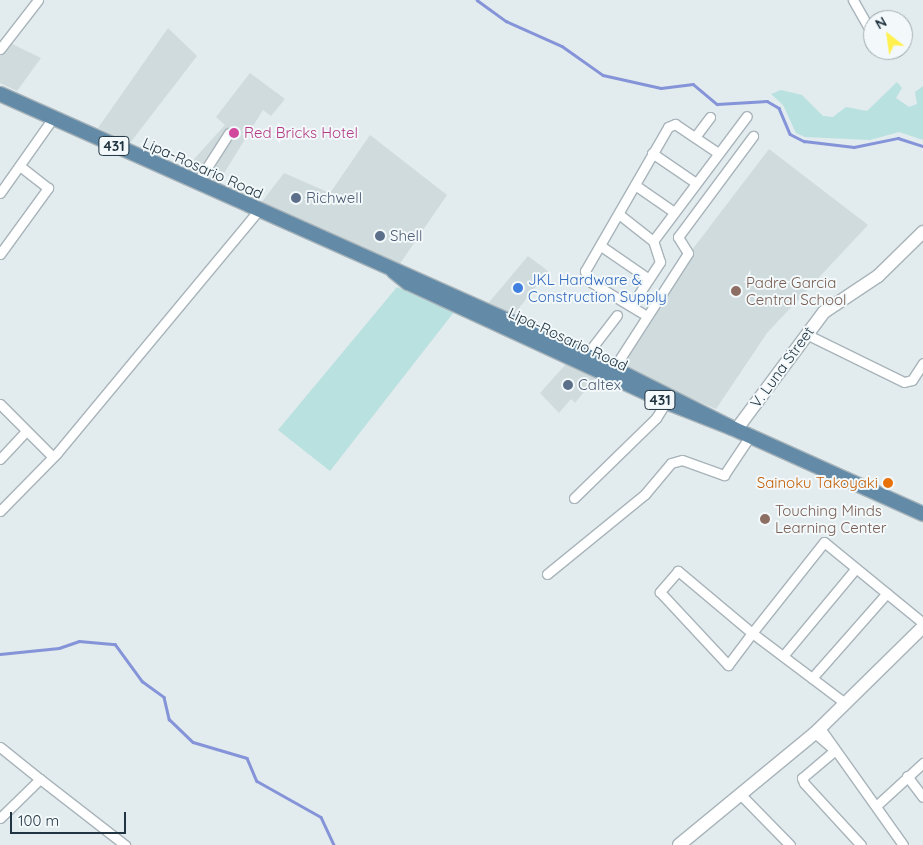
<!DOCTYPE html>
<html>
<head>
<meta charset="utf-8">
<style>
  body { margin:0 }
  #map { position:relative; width:923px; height:845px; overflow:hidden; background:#e2ebee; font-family:Quicksand,sans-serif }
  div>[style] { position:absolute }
  .built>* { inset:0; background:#d0dbde }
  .green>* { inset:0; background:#b9e1df }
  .stream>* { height:2.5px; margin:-1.25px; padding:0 1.25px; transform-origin:1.25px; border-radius:1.25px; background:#8594d8 }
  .roads { filter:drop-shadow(1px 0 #a8b4ba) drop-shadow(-1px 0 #a8b4ba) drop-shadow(0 1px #a8b4ba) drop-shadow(0 -1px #a8b4ba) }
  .street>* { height:9px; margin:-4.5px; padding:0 4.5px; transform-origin:4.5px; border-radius:4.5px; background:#fff }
  .secondary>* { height:12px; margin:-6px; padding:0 6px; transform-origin:6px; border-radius:6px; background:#fff }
  .primary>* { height:14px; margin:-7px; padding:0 7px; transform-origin:7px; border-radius:7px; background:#638ba8 }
  .dots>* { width:14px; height:14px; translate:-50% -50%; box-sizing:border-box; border:2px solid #f3f9fa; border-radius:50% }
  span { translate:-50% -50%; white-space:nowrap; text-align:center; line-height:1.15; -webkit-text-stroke:4px #f3f9fa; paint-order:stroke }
  .shield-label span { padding:1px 4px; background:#f3f9fa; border:1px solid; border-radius:4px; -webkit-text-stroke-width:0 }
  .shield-label { font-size:14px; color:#203441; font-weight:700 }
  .hotel-label { font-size:15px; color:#b23c85 }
  .left { translate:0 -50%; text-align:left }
  .street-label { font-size:15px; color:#203441 }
  .service-label { font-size:15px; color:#4e5e75 }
  .shop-label { font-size:15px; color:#366cbe }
  .education-label { font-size:15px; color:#785e54 }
  .food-label { font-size:15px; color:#c56008 }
  .right { translate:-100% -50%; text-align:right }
  .north { position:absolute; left:863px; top:10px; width:50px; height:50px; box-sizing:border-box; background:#f3f9fa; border:1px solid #9faab0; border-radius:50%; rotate:330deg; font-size:14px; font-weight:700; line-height:20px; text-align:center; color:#203441 }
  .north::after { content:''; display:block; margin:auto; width:18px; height:22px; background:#fff04f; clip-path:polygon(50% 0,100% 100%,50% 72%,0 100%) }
  .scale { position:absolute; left:10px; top:812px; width:116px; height:22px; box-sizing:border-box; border:2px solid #203441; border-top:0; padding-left:6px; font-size:15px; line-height:18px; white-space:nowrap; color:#203441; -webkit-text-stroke:4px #f3f9fa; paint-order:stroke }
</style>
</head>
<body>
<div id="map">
  <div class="built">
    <div style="clip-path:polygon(168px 28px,197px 56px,130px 143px,98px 128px)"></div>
    <div style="clip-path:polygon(6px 41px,41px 58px,17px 91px,0 83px,0 49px)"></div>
    <div style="clip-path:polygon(250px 73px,285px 99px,271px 116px,263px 110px,218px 183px,185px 169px,225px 125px,216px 117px)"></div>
    <div style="clip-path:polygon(370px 135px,447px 195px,399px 265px,261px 203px,284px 173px,330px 193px)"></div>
    <div style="clip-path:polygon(769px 149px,868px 225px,767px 333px,716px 409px,617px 366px,692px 250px)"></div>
    <div style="clip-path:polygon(528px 256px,548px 271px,512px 317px,486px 306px)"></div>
    <div style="clip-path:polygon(566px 364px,596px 377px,575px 403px,571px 399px,559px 413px,540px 393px)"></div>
  </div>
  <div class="green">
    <div style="clip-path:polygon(897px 82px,902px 88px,896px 98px,909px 107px,917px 104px,915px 92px,923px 86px,923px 140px,899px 132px,870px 140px,805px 137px,796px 133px,783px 105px,771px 94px,781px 90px,802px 95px,823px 116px,833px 117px,846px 107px,867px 111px)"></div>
    <div style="clip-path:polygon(397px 287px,454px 312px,330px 471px,278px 430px)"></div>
  </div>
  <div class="stream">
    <div style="left:477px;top:0;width:36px;rotate:36deg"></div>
    <div style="left:506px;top:21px;width:61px;rotate:24.1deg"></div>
    <div style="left:562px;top:46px;width:50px;rotate:35.3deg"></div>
    <div style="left:603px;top:75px;width:59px;rotate:12.6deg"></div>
    <div style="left:661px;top:88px;width:32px;rotate:-7deg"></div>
    <div style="left:693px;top:84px;width:31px;rotate:40deg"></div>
    <div style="left:717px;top:104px;width:50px;rotate:-3.4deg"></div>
    <div style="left:767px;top:101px;width:14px;rotate:30deg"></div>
    <div style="left:779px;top:108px;width:28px;rotate:67deg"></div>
    <div style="left:790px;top:134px;width:16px;rotate:27deg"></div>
    <div style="left:804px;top:141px;width:50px;rotate:6.8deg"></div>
    <div style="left:854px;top:147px;width:45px;rotate:-11.6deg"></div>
    <div style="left:898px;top:138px;width:26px;rotate:18deg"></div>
    <div style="left:0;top:654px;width:59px;rotate:-5.8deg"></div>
    <div style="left:59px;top:648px;width:21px;rotate:-19deg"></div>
    <div style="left:79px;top:641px;width:36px;rotate:5deg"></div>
    <div style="left:115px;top:644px;width:46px;rotate:53.9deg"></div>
    <div style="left:142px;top:681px;width:27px;rotate:36deg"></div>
    <div style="left:164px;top:697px;width:23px;rotate:77deg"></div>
    <div style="left:169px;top:719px;width:33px;rotate:44deg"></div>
    <div style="left:193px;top:742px;width:56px;rotate:16.5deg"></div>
    <div style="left:247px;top:758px;width:25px;rotate:67deg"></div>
    <div style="left:257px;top:781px;width:73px;rotate:29.4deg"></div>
    <div style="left:321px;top:817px;width:31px;rotate:65deg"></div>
  </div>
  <div class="roads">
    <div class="street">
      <div style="left:853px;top:0;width:40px;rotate:60.3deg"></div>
      <div style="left:0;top:49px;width:62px;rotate:-52.2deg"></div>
      <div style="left:695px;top:137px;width:25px;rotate:-53deg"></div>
      <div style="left:652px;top:153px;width:53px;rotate:34.3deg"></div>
      <div style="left:197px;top:183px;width:59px;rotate:-57.4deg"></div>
      <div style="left:635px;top:185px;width:47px;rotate:34.7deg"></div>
      <div style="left:0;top:193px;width:92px;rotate:-54.8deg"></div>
      <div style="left:620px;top:215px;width:42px;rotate:38.2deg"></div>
      <div style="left:601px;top:246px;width:58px;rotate:34.5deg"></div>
      <div style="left:0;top:254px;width:82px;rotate:-54deg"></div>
      <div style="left:48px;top:188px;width:36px;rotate:-142deg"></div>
      <div style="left:631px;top:306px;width:53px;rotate:-56.6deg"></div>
      <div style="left:660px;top:262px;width:22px;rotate:-108deg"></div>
      <div style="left:653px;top:241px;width:156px;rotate:-53.1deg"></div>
      <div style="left:642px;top:313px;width:62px;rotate:-148.9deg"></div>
      <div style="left:589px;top:281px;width:11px;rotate:-112deg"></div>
      <div style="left:585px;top:271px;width:166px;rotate:-60deg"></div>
      <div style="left:668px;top:127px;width:8px;rotate:-23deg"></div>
      <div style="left:675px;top:124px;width:52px;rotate:34deg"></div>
      <div style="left:806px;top:334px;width:109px;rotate:26.1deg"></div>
      <div style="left:904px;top:382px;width:8px;rotate:-14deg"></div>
      <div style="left:912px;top:380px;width:20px;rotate:-57deg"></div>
      <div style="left:584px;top:358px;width:54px;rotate:-52.5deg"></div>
      <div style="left:612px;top:371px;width:140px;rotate:-57.2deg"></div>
      <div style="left:688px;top:253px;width:19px;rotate:-122deg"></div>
      <div style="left:678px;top:237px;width:126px;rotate:-53.4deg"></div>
      <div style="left:0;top:404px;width:74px;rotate:45deg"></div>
      <div style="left:0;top:459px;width:38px;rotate:-47deg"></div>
      <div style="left:574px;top:498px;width:115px;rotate:-44.3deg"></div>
      <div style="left:656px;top:418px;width:22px;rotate:-58deg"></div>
      <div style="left:0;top:511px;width:81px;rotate:-45.5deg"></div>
      <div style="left:57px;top:453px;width:315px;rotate:-50.3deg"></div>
      <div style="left:547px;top:574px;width:127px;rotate:-39.2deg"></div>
      <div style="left:645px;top:494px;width:40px;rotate:-50deg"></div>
      <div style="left:671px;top:463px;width:11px;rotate:-15deg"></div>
      <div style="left:682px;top:460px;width:45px;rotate:19.7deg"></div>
      <div style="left:724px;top:475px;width:47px;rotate:-56.3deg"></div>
      <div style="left:783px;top:656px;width:114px;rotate:-50.3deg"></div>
      <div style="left:812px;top:678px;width:113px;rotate:-48.6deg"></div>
      <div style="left:845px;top:703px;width:116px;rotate:-143deg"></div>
      <div style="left:752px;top:633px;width:97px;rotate:-140deg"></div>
      <div style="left:678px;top:571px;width:28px;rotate:131deg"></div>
      <div style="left:660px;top:592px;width:100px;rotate:47deg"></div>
      <div style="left:728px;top:665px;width:40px;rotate:-53deg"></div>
      <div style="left:752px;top:633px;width:116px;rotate:-51.6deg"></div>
      <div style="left:824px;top:542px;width:128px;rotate:39.3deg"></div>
      <div style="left:820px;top:728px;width:143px;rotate:54.6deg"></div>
      <div style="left:815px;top:733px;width:21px;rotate:41deg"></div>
      <div style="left:0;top:747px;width:51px;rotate:38.7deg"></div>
      <div style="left:834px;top:751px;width:42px;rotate:139.8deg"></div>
      <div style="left:802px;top:778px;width:5px;rotate:68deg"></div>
      <div style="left:804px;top:783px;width:84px;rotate:47.4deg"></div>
      <div style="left:907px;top:776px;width:26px;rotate:53deg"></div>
      <div style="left:741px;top:795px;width:70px;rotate:45.6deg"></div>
      <div style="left:876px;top:806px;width:64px;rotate:-42.5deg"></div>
      <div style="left:0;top:818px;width:56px;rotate:-44.3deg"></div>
      <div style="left:40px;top:779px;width:108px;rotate:37.8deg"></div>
    </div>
    <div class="secondary">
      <div style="left:736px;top:430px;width:147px;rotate:-53.3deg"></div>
      <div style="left:824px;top:312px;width:65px;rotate:-33.7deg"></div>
      <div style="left:878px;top:276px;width:63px;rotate:-44.4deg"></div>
      <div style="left:679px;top:845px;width:176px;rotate:-39.5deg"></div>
      <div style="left:815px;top:733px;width:151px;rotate:-44.5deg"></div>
    </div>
    <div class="primary">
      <div style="left:0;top:94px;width:656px;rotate:24.02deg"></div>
      <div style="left:599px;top:361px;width:149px;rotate:26.7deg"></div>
      <div style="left:732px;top:428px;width:71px;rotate:-158.5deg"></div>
      <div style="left:666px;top:402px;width:284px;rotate:-155.2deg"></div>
      <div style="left:408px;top:283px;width:19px;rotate:-141deg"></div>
      <div style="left:732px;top:428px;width:209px;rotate:24.2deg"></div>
    </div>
  </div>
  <div class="dots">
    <div style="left:234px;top:133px;background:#d1479c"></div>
    <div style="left:296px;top:198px;background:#5c6f8a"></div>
    <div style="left:380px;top:236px;background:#5c6f8a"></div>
    <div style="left:518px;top:288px;background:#3f7fe0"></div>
    <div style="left:736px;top:291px;background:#8d6e63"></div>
    <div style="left:568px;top:385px;background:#5c6f8a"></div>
    <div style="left:888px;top:483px;background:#e8710a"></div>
    <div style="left:765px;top:519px;background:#8d6e63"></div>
  </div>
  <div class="shield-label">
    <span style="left:114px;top:146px">431</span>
    <span style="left:660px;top:400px">431</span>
  </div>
  <div class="hotel-label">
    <span class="left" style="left:244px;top:133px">Red Bricks Hotel</span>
  </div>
  <div class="street-label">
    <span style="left:203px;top:168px;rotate:24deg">Lipa-Rosario Road</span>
    <span style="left:568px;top:339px;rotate:25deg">Lipa-Rosario Road</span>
    <span style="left:782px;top:367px;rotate:-54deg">V. Luna Street</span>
  </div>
  <div class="service-label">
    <span class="left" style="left:306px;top:198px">Richwell</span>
    <span class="left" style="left:390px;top:236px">Shell</span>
    <span class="left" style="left:578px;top:385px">Caltex</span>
  </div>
  <div class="shop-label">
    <span class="left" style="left:528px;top:288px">JKL Hardware &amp;<br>Construction Supply</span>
  </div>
  <div class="education-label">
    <span class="left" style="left:746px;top:291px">Padre Garcia<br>Central School</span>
    <span class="left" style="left:775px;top:519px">Touching Minds<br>Learning Center</span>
  </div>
  <div class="food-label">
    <span class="right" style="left:878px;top:483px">Sainoku Takoyaki</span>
  </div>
  <div class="north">N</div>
  <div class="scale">100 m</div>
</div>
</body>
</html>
